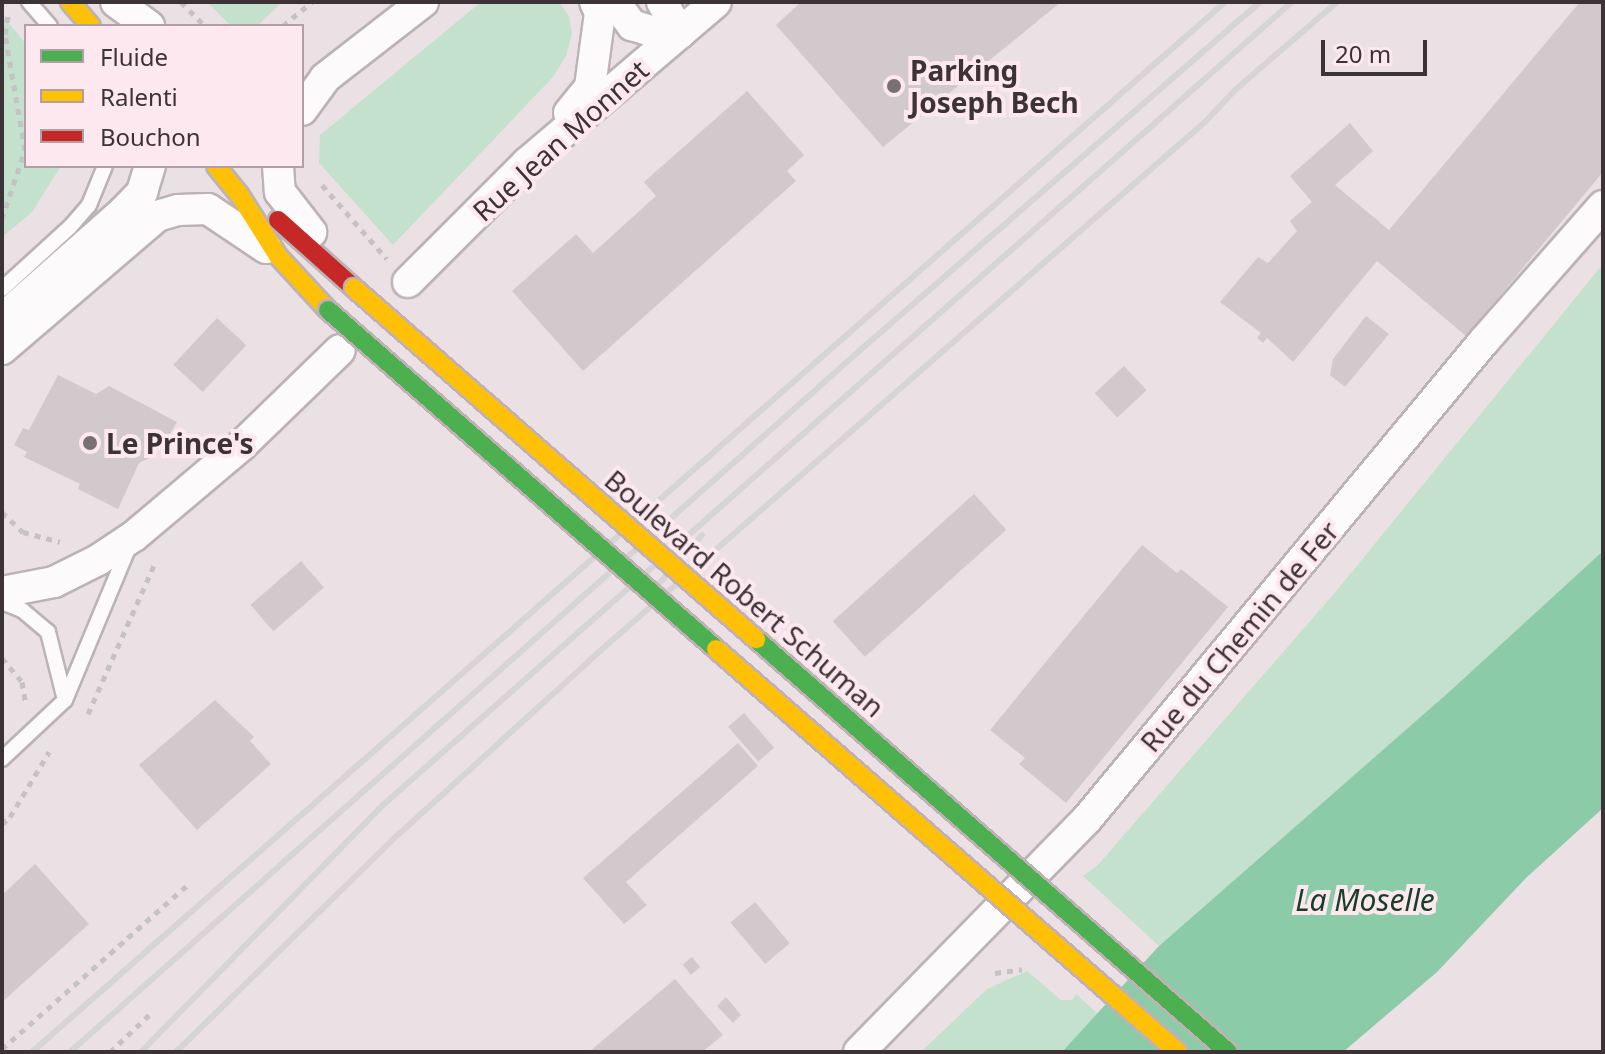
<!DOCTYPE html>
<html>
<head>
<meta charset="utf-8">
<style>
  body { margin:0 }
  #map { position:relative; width:1605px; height:1054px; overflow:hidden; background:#ebe0e4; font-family:"Noto Sans",sans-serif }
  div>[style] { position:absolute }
  .green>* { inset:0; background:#c3e1cd }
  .water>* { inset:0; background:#8ccba7 }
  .building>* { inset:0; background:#d2c9cc; transform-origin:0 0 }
  .path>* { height:5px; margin-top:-2.5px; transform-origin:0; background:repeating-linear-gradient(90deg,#c5c2c4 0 6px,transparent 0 12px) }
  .roads { filter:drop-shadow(2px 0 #bcb3b7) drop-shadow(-2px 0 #bcb3b7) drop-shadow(0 2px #bcb3b7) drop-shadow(0 -2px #bcb3b7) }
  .lane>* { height:14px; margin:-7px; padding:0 7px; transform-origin:7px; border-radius:7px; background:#fcfafb }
  .street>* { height:30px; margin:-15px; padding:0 15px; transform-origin:15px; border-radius:15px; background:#fcfafb }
  .slow>* { height:18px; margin:-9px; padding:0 9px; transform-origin:9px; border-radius:9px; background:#ffc107 }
  .jam>* { height:18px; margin:-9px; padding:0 9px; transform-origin:9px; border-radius:9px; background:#c62828 }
  .rail>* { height:6px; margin:-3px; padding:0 3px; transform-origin:3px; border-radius:3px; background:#d7d4d6 }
  .bridges { filter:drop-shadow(2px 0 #c2b0b7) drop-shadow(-2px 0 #c2b0b7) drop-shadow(0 2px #c2b0b7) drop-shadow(0 -2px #c2b0b7) }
  .fast-bridge>* { height:18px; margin:-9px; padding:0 9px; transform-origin:9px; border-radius:9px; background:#4caf50 }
  .slow-bridge>* { height:18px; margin:-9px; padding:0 9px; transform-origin:9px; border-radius:9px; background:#ffc107 }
  .dots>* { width:22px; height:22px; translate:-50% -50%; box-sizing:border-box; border:4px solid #fee8f0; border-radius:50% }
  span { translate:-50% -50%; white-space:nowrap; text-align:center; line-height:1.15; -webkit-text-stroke:8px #fee8f0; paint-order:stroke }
  .poi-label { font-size:28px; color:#3b3336; font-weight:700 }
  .left { translate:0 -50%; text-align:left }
  .street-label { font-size:28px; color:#3b3336 }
  .water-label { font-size:30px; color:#163e29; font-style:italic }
  .frame { position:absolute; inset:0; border:4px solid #3b3336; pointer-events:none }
  .legend { position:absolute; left:24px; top:24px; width:280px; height:144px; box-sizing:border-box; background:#fee8f0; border:2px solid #b0a0a6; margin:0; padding:10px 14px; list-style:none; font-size:24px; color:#3b3336 }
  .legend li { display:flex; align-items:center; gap:16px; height:40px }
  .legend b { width:40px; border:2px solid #b0a0a6 }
  .scale { position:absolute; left:1321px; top:40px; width:106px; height:36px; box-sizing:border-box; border:4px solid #3b3336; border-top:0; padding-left:10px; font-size:24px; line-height:28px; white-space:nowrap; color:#3b3336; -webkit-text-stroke:6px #fee8f0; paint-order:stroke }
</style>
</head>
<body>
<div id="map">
  <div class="green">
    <div style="clip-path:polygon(207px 2px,282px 2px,258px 25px,231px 26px)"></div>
    <div style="clip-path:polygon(481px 2px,559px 2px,569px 16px,572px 34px,566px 56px,553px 77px,393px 245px,319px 163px,320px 135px)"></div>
    <div style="clip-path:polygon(2px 15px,26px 44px,26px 166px,61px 166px,32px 212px,2px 237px)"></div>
    <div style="clip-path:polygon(1603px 264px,1603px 551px,1449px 692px,1159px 946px,1083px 876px,1097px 866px,1338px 589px)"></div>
    <div style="clip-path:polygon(1027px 971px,1061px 1000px,1072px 1000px,1076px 994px,1098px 1014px,1064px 1052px,921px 1052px,987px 989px)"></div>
  </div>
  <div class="water">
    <div style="clip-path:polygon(1603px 551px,1603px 808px,1526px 878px,1437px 972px,1343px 1052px,1062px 1052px,1159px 946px,1449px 692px)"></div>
  </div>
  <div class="building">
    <div style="clip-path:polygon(801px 2px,1061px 2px,883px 147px,776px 25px)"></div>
    <div style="clip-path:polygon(1580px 2px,1603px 2px,1603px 172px,1466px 336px,1377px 261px,1293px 362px,1267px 338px,1263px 343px,1257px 338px,1261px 333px,1220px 302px,1258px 257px,1268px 263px,1297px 231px,1290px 221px,1312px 202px,1290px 176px,1350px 123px,1373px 151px,1335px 185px,1389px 230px)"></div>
    <div style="clip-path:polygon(747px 91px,804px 155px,787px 171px,796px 181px,583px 371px,512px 291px,576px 234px,593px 253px,656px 196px,644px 182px)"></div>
    <div style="clip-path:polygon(1366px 316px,1389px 334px,1345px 387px,1330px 375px,1333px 359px)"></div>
    <div style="left:217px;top:318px;width:40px;height:64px;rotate:43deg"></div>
    <div style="left:1124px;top:366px;width:33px;height:40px;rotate:47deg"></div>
    <div style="clip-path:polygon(58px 375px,96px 394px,109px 386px,177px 422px,166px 441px,154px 447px,150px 458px,139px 463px,118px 509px,78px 489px,80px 484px,24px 457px,27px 452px,14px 445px,23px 428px,29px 430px)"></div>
    <div style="left:974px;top:494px;width:48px;height:190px;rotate:48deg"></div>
    <div style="clip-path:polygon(1142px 545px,1177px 573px,1181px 569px,1228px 607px,1066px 803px,1019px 764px,1025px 758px,990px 730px)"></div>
    <div style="left:301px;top:561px;width:35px;height:67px;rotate:49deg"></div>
    <div style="clip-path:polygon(215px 700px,254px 737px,250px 741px,271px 764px,197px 830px,139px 765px)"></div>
    <div style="left:744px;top:713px;width:46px;height:21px;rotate:49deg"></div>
    <div style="clip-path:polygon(738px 743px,758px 766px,626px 882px,647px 905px,624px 924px,583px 878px)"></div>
    <div style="clip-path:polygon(35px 864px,89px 924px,2px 1002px,2px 895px)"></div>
    <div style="left:755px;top:902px;width:54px;height:32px;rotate:50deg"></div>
    <div style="left:692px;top:957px;width:13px;height:12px;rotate:51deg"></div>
    <div style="clip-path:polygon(675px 979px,723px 1035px,702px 1052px,589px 1052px)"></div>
    <div style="clip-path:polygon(726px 997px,741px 1015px,733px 1023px,717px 1006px)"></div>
  </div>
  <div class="path">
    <div style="left:181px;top:2px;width:34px;rotate:45deg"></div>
    <div style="left:283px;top:26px;width:38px;rotate:-40deg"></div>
    <div style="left:322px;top:185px;width:98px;rotate:48.7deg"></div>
    <div style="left:2px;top:219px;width:73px;rotate:-71.6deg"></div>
    <div style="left:25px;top:150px;width:118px;rotate:-99.8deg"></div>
    <div style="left:5px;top:34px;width:20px;rotate:-81deg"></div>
    <div style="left:2px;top:512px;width:29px;rotate:44deg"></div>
    <div style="left:23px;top:532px;width:38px;rotate:15deg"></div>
    <div style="left:2px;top:658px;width:31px;rotate:50deg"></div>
    <div style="left:22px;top:682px;width:23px;rotate:80deg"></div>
    <div style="left:88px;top:714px;width:165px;rotate:-66.1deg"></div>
    <div style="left:2px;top:824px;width:11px;rotate:-41deg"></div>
    <div style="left:10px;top:817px;width:76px;rotate:-59deg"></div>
    <div style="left:995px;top:973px;width:27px;rotate:-8deg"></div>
    <div style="left:2px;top:1049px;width:252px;rotate:-41.5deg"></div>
    <div style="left:110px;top:1052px;width:54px;rotate:-43.5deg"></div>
  </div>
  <div class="roads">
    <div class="lane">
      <div style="left:29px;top:2px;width:32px;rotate:49deg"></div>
      <div style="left:2px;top:289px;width:92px;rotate:-42.4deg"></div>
      <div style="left:70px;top:227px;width:29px;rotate:-49deg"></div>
      <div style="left:89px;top:205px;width:42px;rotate:-67.7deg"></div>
      <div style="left:2px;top:602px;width:22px;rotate:22deg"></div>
      <div style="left:22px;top:610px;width:34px;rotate:40deg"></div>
      <div style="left:48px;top:632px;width:70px;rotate:76deg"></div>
      <div style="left:2px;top:759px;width:86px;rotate:-43.1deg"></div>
      <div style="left:65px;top:700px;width:169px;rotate:-67.4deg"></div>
    </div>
    <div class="street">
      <div style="left:116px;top:2px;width:41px;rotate:36deg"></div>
      <div style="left:615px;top:2px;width:29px;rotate:54deg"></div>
      <div style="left:632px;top:25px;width:23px;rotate:18deg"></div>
      <div style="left:654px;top:32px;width:26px;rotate:2deg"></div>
      <div style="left:662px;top:2px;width:36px;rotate:60deg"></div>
      <div style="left:302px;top:110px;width:39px;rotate:-54deg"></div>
      <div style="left:325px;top:78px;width:124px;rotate:-37.8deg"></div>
      <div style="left:569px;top:113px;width:33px;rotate:-51deg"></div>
      <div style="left:590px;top:87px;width:75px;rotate:-82.3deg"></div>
      <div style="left:600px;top:13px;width:12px;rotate:-114deg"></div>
      <div style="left:278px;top:166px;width:26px;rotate:86deg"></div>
      <div style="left:280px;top:192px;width:51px;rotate:52.2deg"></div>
      <div style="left:408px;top:282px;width:168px;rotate:-45deg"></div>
      <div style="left:527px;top:163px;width:248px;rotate:-40.4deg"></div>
      <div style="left:2px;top:319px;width:162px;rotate:-41.5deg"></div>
      <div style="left:123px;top:212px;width:28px;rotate:-46deg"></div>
      <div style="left:142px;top:192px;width:27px;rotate:-73deg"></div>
      <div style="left:2px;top:349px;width:204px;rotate:-40.6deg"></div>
      <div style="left:157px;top:216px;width:22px;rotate:-16deg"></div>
      <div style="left:178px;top:210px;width:30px;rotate:-2deg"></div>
      <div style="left:208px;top:209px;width:70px;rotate:33.9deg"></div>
      <div style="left:2px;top:592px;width:53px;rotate:-10.9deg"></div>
      <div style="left:54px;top:582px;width:49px;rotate:-26.6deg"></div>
      <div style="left:98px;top:560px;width:43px;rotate:-33.7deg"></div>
      <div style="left:134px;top:536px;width:141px;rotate:-40.1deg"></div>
      <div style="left:242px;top:445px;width:136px;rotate:-44.1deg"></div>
      <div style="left:859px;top:1052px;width:326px;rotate:-45.6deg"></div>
      <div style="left:1087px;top:819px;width:621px;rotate:-50.29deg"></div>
      <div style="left:1484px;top:341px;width:180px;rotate:-48.6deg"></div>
    </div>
    <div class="slow">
      <div style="left:70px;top:2px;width:32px;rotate:49deg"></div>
      <div style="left:216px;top:166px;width:36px;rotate:51deg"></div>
      <div style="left:239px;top:194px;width:73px;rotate:57.8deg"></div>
      <div style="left:278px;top:256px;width:74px;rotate:47.2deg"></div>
    </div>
    <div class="jam">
      <div style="left:278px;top:220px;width:102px;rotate:41.8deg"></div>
    </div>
  </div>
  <div class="rail">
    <div style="left:649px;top:595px;width:80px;rotate:-48.5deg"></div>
    <div style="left:32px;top:1052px;width:1589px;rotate:-41.35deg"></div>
    <div style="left:70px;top:1052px;width:1063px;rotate:-41.61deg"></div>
    <div style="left:865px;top:346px;width:524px;rotate:-41.05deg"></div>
    <div style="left:141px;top:1052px;width:346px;rotate:-45.6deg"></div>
    <div style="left:383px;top:805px;width:1213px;rotate:-41.46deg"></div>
    <div style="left:176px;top:1052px;width:312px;rotate:-44.4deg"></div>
    <div style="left:399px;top:834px;width:282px;rotate:-42.3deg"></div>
    <div style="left:608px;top:644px;width:793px;rotate:-41.17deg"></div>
    <div style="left:1205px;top:122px;width:45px;rotate:-46.8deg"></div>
    <div style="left:1236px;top:89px;width:133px;rotate:-40.7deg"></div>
  </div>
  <div class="bridges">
    <div class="fast-bridge">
      <div style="left:328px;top:310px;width:515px;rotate:41.14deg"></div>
      <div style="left:756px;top:639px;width:627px;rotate:41.19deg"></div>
    </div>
    <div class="slow-bridge">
      <div style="left:354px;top:288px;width:534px;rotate:41.13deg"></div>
      <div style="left:716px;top:649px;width:613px;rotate:41.1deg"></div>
    </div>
  </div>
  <div class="dots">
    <div style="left:894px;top:86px;background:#797073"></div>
    <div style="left:90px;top:443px;background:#797073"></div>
  </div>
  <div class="poi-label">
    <span class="left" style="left:910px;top:86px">Parking<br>Joseph Bech</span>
    <span class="left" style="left:106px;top:443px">Le Prince's</span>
  </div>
  <div class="street-label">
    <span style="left:560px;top:140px;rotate:-42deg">Rue Jean Monnet</span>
    <span style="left:745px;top:593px;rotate:41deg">Boulevard Robert Schuman</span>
    <span style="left:1239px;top:636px;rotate:-50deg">Rue du Chemin de Fer</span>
  </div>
  <div class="water-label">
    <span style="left:1365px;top:900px">La Moselle</span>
  </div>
  <div class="frame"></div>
  <ul class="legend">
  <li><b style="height:10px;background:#4caf50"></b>Fluide</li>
  <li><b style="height:10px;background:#ffc107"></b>Ralenti</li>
  <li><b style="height:10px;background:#c62828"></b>Bouchon</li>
  </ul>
  <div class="scale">20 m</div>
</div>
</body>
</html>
